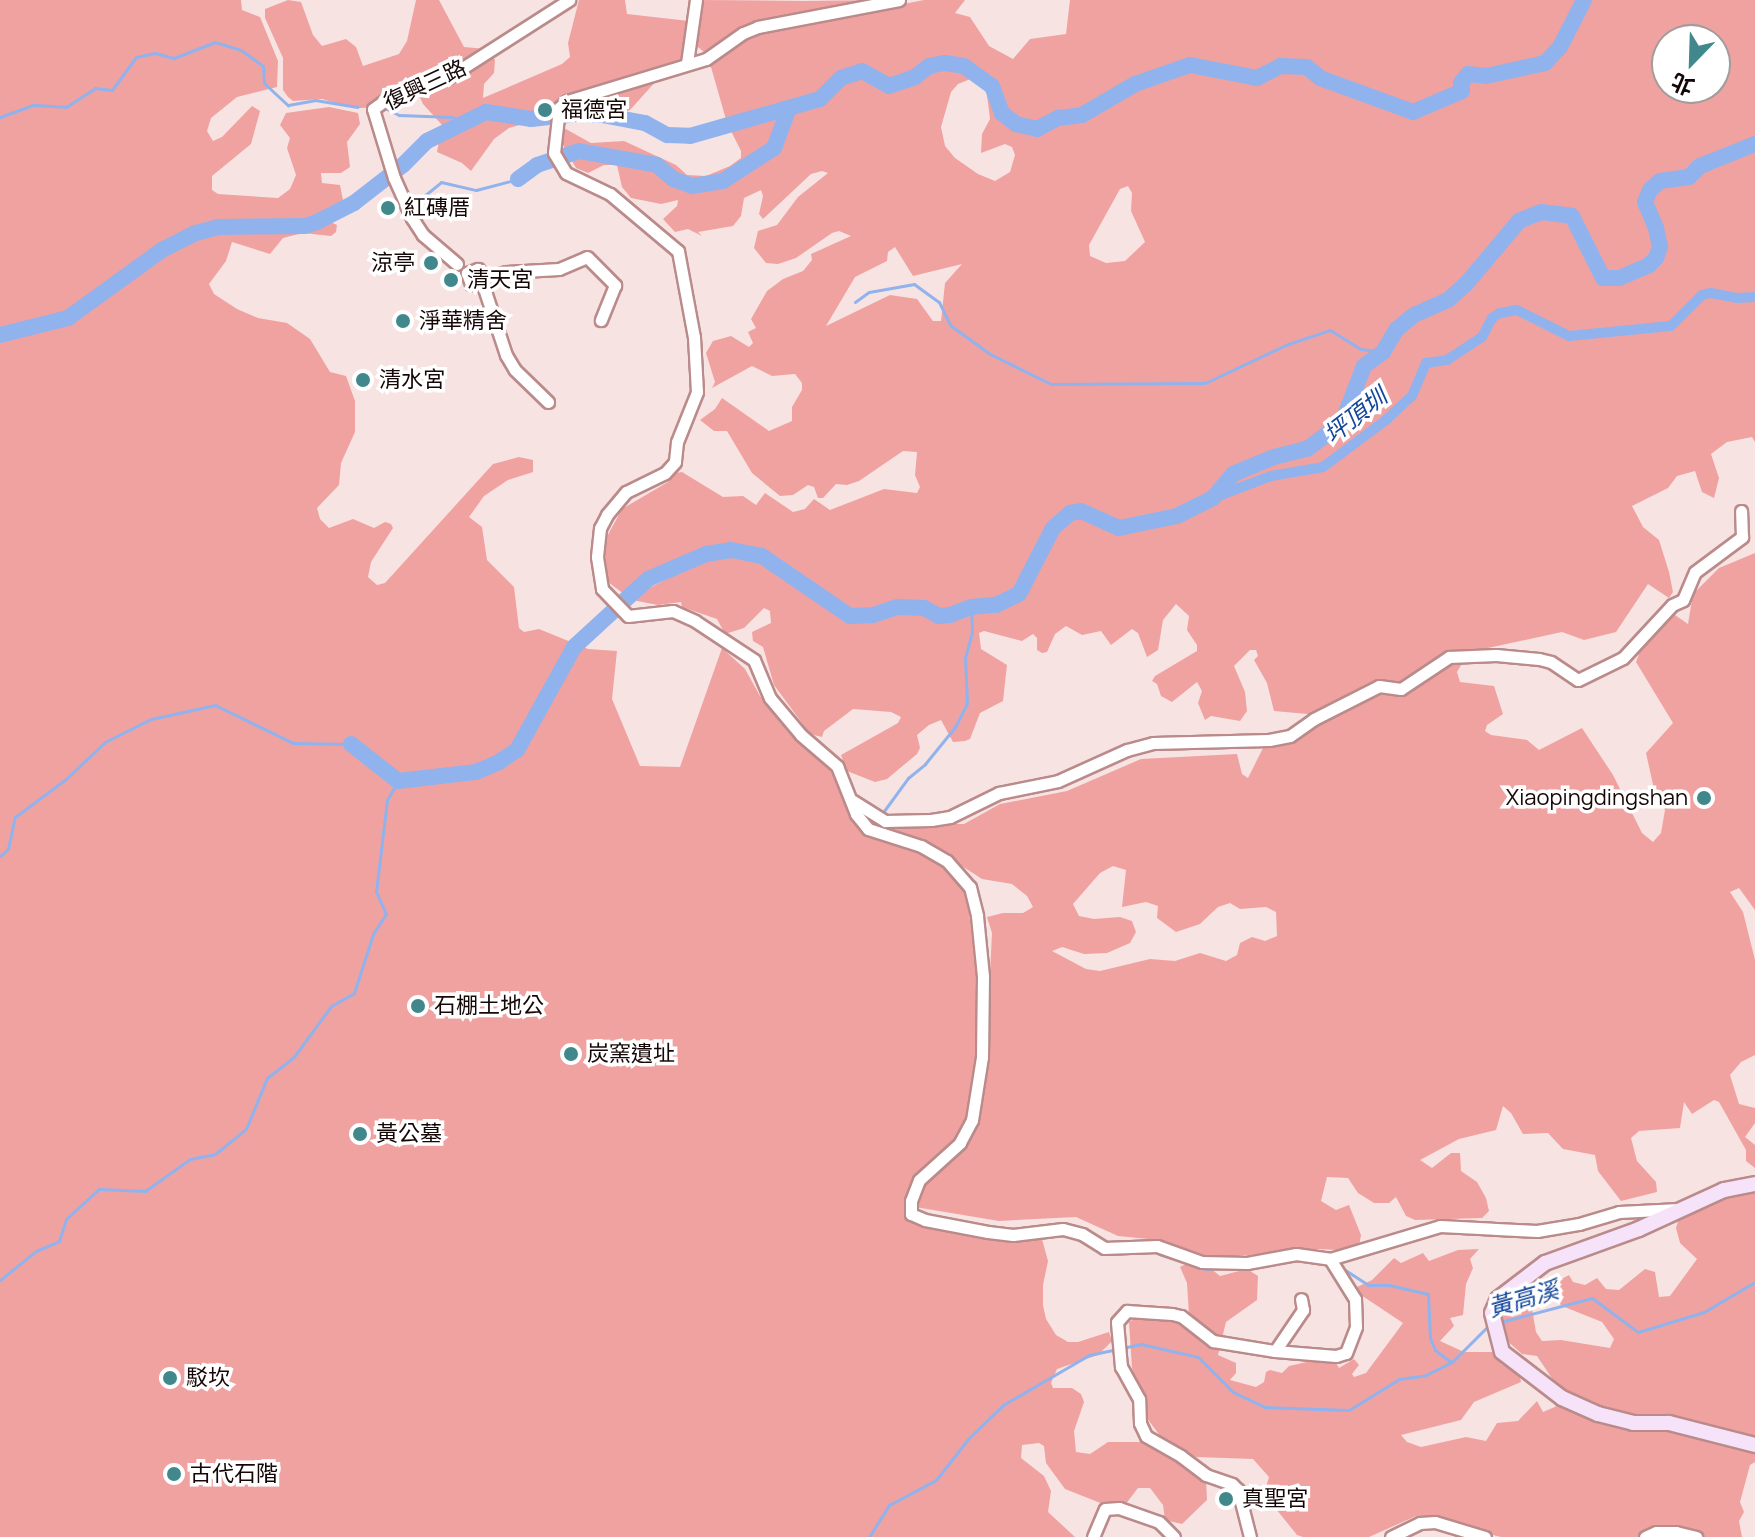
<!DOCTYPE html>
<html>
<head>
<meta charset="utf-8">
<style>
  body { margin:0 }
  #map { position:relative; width:1755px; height:1537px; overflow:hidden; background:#f8e3e3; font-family:Manrope,"Noto Sans TC",sans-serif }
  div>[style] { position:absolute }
  .forest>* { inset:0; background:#f0a2a1 }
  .stream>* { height:3px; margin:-1.5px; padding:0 1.5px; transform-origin:1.5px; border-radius:1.5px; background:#90b3ee }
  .canal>* { height:10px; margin:-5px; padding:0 5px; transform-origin:5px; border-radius:5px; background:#90b3ee }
  .river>* { height:16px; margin:-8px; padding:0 8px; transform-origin:8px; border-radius:8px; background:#90b3ee }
  .roads { filter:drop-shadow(2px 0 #ba8b8a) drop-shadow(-2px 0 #ba8b8a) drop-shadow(0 2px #ba8b8a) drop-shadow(0 -2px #ba8b8a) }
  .street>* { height:11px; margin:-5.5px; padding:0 5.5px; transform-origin:5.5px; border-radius:5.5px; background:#fff }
  .secondary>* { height:14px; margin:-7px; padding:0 7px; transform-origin:7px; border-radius:7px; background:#f6e3fa }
  .dots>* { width:22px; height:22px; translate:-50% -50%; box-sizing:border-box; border:4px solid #fff; border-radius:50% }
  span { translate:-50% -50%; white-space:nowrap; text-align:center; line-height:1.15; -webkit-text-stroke:7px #fff; paint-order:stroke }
  .street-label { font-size:22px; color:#160707 }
  .poi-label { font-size:22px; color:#160707 }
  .left { translate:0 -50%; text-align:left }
  .right { translate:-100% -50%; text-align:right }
  .water-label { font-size:24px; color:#13469b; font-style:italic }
  .north { position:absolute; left:1651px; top:24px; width:80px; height:80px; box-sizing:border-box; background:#fff; border:2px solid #a29c9c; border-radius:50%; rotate:203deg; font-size:22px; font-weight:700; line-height:32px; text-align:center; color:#160707 }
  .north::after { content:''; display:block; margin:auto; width:28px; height:36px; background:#40888c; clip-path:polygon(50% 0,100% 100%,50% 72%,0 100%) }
</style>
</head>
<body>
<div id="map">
  <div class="forest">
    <div style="clip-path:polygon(0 0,241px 0,242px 10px,260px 17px,278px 61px,277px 87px,237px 97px,211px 118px,207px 131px,213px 141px,222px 137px,252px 106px,260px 111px,251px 144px,212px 176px,212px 190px,218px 194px,278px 198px,290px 189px,296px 175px,287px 148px,290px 138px,280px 125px,286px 113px,329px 107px,358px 113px,360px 124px,347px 142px,350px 167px,341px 173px,321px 173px,322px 183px,340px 185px,343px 200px,317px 216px,337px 225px,336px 232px,331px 236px,303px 233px,283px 238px,270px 254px,232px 242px,226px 261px,209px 284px,214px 294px,237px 309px,258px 318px,287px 323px,310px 339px,330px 372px,346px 376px,355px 401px,355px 432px,341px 463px,339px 485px,317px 508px,320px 519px,329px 528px,353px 519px,374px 528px,385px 522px,391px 524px,393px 528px,371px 562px,368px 577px,377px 585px,385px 583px,493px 464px,519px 457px,533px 460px,533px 472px,508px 480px,484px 496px,469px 517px,482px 527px,487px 560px,514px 587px,519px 628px,524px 632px,539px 629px,588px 649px,617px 651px,612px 699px,640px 766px,680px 767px,722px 648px,745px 669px,760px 696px,797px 741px,826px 765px,846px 794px,864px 832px,912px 847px,953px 873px,966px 887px,976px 971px,976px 1054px,968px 1119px,955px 1143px,917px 1178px,909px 1216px,918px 1223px,983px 1235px,1042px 1239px,1048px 1261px,1043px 1285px,1043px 1305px,1046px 1319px,1056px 1335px,1068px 1342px,1078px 1342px,1109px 1332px,1112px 1341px,1098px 1355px,1057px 1369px,1051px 1383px,1053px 1388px,1072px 1388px,1081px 1394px,1084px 1402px,1074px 1431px,1076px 1452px,1090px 1454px,1108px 1442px,1142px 1442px,1165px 1451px,1206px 1479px,1207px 1500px,1182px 1524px,1165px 1520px,1163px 1505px,1150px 1488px,1138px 1488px,1125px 1505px,1103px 1504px,1065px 1489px,1046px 1463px,1044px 1446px,1039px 1443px,1022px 1445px,1021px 1458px,1044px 1476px,1051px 1491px,1048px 1512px,1075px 1537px,0 1537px)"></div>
    <div style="clip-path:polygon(288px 0,301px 2px,313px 35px,322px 46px,346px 39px,356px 47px,363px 66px,399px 54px,407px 41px,416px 0,439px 0,464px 47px,487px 49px,495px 60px,494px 73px,484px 84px,483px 98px,562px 64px,570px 57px,568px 43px,579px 0,625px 0,627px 14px,689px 21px,684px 59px,666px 70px,630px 110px,601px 122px,582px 119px,565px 111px,564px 103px,538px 107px,523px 124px,509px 128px,494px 139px,471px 171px,462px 163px,437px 152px,442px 125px,423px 104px,418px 93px,404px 88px,390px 91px,365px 108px,353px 108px,322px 99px,293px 101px,288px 97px,283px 90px,283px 58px,265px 18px,265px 9px)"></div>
    <div style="clip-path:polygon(700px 0,804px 1px,879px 0,785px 18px,704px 52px,698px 47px,697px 35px)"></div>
    <div style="clip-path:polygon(evenodd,924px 0,965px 0,955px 13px,970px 17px,989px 46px,1013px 59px,1030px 39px,1066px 34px,1070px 0,1755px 0,1755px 442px,1752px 437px,1727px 442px,1711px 454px,1719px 478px,1714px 498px,1702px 492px,1695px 471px,1677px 476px,1668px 488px,1632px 506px,1643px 527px,1659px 540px,1669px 572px,1673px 592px,1669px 598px,1648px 584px,1616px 632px,1584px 640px,1562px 632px,1474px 651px,1467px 655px,1457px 672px,1460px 682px,1494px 686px,1503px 714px,1487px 725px,1485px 731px,1491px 735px,1527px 740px,1539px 750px,1582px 728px,1613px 775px,1642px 833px,1653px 842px,1661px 833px,1665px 810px,1654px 789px,1646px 753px,1673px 723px,1636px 662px,1642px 646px,1650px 642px,1654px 630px,1667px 615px,1675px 615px,1688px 624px,1693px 594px,1719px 568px,1755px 553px,1755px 910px,1739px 888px,1730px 892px,1743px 912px,1755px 960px,1755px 1055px,1741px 1062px,1730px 1075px,1739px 1104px,1755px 1108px,1755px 1123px,1745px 1137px,1755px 1145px,1755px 1168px,1746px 1161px,1746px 1150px,1719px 1102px,1714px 1100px,1692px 1114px,1684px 1102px,1680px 1128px,1639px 1131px,1631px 1138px,1637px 1161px,1656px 1182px,1657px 1192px,1621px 1201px,1598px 1171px,1595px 1155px,1563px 1149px,1548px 1133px,1523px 1134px,1511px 1113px,1503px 1106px,1496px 1130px,1459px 1139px,1420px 1160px,1432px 1168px,1451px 1153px,1460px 1153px,1461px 1171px,1477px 1182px,1486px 1198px,1489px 1211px,1482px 1218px,1415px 1220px,1406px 1216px,1396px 1197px,1389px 1203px,1374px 1203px,1358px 1193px,1348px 1178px,1327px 1177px,1321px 1201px,1336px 1210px,1349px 1205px,1361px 1235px,1358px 1251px,1318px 1249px,1214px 1258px,1159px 1240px,1118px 1236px,1076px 1217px,999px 1221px,915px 1207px,922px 1182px,939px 1172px,963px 1144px,987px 1033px,992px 933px,987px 917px,1003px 913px,1023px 913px,1033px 907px,1027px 896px,1012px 884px,982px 879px,948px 857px,884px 830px,885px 824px,964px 824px,1000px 804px,1067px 791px,1141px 759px,1237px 754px,1242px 774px,1248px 778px,1265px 744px,1319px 715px,1274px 711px,1267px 683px,1254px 660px,1258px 656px,1256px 650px,1250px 650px,1234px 666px,1245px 692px,1247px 711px,1240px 721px,1211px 716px,1205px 720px,1198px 703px,1202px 691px,1197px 682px,1172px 702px,1161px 696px,1157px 684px,1152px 681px,1155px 676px,1197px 651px,1197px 645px,1187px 630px,1189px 616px,1176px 604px,1163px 620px,1158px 650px,1147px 657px,1138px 633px,1132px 629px,1111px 645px,1101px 631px,1082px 635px,1066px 626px,1055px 634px,1047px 652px,1042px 653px,1037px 650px,1037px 638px,1033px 634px,1022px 641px,984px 631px,979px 633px,981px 649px,1007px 665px,1003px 701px,980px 713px,970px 739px,965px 741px,953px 742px,941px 720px,929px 725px,917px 735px,920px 748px,917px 754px,887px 779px,875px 782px,847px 771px,841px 755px,898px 723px,901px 717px,891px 712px,853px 709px,824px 731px,822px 737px,810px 734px,774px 685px,763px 647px,753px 641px,752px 632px,771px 623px,770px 611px,764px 608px,744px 628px,725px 634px,717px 619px,682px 607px,681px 602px,658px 605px,627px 599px,705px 560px,683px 564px,624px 594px,608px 582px,604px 542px,622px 509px,668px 482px,676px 473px,682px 472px,723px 497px,743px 496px,756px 505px,765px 493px,793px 512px,805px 509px,814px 499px,830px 510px,884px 489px,917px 493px,920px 487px,915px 475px,917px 452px,903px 451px,859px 481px,847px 485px,836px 484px,823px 498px,818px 498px,814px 487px,808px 485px,793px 495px,780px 496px,752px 473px,727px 431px,714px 431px,700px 420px,715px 409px,722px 398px,769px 431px,792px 421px,792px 407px,802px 390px,802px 383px,795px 374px,772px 376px,752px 366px,712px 388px,715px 382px,706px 353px,713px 341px,731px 336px,749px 347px,753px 343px,748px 332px,756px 328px,751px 319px,767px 291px,783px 279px,803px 271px,812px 260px,811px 254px,851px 236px,839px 231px,832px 233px,796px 258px,778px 264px,766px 263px,754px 248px,758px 231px,777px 225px,798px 197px,828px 173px,822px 171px,811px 174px,763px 219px,759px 214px,763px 196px,761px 190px,744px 198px,741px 216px,733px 226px,698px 232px,702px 236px,688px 229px,675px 232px,663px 219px,677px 206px,678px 200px,661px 204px,631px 198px,622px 187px,617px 165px,604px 165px,588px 173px,576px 168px,563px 145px,564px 128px,591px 143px,624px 141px,676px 165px,687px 175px,706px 176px,730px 166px,741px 158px,741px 151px,727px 123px,709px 60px,762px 32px,924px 0,1667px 40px,1715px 40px,1715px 88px,1667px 88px,1667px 40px,924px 0,983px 74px,990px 79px,987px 95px,990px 119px,982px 134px,981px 153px,1005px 144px,1012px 147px,1015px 155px,1010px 172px,995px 181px,978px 174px,955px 158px,945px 146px,941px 127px,951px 92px,958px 84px,983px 74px,924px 0,1128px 186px,1132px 193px,1131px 211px,1145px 242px,1125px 261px,1106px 263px,1090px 256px,1089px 245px,1120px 189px,1128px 186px,924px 0,895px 247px,913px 276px,962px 264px,945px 283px,941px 321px,933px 321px,917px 299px,890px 295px,826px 326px,855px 277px,887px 261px,888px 252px,895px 247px,924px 0,1113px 866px,1126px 870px,1122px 907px,1146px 902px,1158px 906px,1157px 918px,1176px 932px,1200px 924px,1218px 907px,1230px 903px,1240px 909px,1266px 907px,1276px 912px,1277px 936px,1265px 941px,1252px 937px,1240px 943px,1237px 955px,1226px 961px,1200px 953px,1175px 961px,1150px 959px,1100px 971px,1086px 969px,1052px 951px,1062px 947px,1084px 954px,1107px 953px,1130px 943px,1136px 932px,1132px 921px,1120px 917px,1094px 919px,1079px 916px,1073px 904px,1100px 873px,1113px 866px)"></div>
    <div style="clip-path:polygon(1755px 1185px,1755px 1462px,1750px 1465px,1740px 1502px,1744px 1512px,1739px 1521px,1742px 1537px,1501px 1537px,1416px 1516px,1369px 1537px,1303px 1537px,1297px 1535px,1264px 1494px,1269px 1477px,1253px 1459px,1196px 1457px,1161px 1437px,1146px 1417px,1132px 1368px,1129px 1322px,1136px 1318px,1158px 1318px,1185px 1325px,1189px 1315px,1187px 1283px,1180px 1267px,1184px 1265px,1205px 1264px,1220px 1276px,1247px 1269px,1258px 1276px,1257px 1300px,1226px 1322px,1218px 1355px,1236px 1363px,1236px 1373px,1230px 1380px,1256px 1387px,1264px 1382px,1266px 1372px,1270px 1370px,1282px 1373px,1289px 1366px,1316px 1360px,1334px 1359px,1339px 1368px,1354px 1359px,1359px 1365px,1352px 1374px,1354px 1377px,1366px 1373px,1403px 1323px,1361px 1295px,1357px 1287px,1372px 1280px,1394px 1258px,1401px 1263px,1423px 1253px,1429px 1261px,1458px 1250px,1479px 1249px,1470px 1259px,1473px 1268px,1466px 1284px,1463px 1315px,1450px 1318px,1454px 1326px,1440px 1341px,1464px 1352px,1498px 1352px,1502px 1365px,1517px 1363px,1521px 1382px,1474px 1402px,1461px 1420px,1401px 1435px,1407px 1442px,1421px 1447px,1466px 1437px,1486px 1441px,1497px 1423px,1518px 1421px,1537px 1401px,1543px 1412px,1557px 1406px,1559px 1401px,1555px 1383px,1537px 1356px,1522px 1354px,1505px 1339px,1490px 1305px,1526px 1285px,1536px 1285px,1531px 1303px,1536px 1332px,1542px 1341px,1561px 1340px,1610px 1348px,1614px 1339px,1602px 1322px,1562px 1306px,1543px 1289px,1569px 1275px,1573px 1282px,1585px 1285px,1597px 1278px,1606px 1289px,1619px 1290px,1645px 1269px,1655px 1272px,1659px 1297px,1670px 1296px,1697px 1259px,1680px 1243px,1676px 1228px,1679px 1218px,1692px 1207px,1707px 1208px)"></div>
  </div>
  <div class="stream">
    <div style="left:385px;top:108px;width:16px;rotate:27deg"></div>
    <div style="left:399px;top:115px;width:53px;rotate:2.2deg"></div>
    <div style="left:452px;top:117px;width:12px;rotate:24deg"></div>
    <div style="left:0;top:117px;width:35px;rotate:-20deg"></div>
    <div style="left:33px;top:105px;width:33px;rotate:3deg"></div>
    <div style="left:66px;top:107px;width:35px;rotate:-33deg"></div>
    <div style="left:95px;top:88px;width:17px;rotate:7deg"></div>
    <div style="left:112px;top:90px;width:41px;rotate:-54deg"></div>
    <div style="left:136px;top:57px;width:19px;rotate:-12deg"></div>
    <div style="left:155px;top:53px;width:20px;rotate:15deg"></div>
    <div style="left:174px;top:58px;width:44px;rotate:-21.3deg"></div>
    <div style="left:215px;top:42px;width:27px;rotate:17deg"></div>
    <div style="left:241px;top:50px;width:27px;rotate:36deg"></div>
    <div style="left:263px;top:66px;width:17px;rotate:87deg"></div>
    <div style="left:264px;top:83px;width:33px;rotate:43deg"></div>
    <div style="left:288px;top:105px;width:27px;rotate:-10deg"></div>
    <div style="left:315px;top:100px;width:43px;rotate:9.5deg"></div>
    <div style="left:424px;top:196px;width:22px;rotate:-39deg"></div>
    <div style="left:441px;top:182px;width:36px;rotate:13deg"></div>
    <div style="left:476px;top:190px;width:43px;rotate:-14.7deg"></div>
    <div style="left:855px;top:302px;width:17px;rotate:-36deg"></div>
    <div style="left:869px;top:292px;width:46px;rotate:-10.1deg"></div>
    <div style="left:914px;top:284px;width:31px;rotate:36deg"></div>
    <div style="left:939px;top:302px;width:25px;rotate:64deg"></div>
    <div style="left:950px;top:325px;width:49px;rotate:35.9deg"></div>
    <div style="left:990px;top:354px;width:68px;rotate:26.2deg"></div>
    <div style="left:1051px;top:384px;width:154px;rotate:-0.4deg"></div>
    <div style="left:1205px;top:383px;width:92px;rotate:-25.2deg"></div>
    <div style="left:1288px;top:344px;width:44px;rotate:-18.4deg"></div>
    <div style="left:1330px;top:330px;width:36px;rotate:32deg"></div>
    <div style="left:1360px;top:349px;width:23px;rotate:7deg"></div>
    <div style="left:881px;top:815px;width:46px;rotate:-53.9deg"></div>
    <div style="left:908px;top:778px;width:22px;rotate:-39deg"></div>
    <div style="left:925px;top:764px;width:48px;rotate:-51deg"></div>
    <div style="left:955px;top:727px;width:27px;rotate:-63deg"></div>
    <div style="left:967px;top:703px;width:45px;rotate:-92.5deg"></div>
    <div style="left:965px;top:658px;width:27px;rotate:-75deg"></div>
    <div style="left:972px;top:632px;width:25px;rotate:-92deg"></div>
    <div style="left:0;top:856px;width:11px;rotate:-41deg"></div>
    <div style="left:8px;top:849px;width:33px;rotate:-78deg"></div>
    <div style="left:15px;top:817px;width:64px;rotate:-36.7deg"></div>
    <div style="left:66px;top:779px;width:54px;rotate:-43.5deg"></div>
    <div style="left:105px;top:742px;width:51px;rotate:-26.6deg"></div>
    <div style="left:151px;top:719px;width:66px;rotate:-12.3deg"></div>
    <div style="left:215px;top:705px;width:87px;rotate:26deg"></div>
    <div style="left:293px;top:743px;width:58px;rotate:1deg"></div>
    <div style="left:1159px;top:1254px;width:48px;rotate:18.1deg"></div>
    <div style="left:1205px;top:1269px;width:16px;rotate:-4deg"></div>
    <div style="left:1339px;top:1266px;width:35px;rotate:33deg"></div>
    <div style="left:1368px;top:1285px;width:21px"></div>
    <div style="left:1389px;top:1285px;width:40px;rotate:13deg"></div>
    <div style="left:1428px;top:1294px;width:44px;rotate:87.4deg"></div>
    <div style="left:1430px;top:1338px;width:13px;rotate:67deg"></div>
    <div style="left:1435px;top:1350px;width:20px;rotate:37deg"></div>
    <div style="left:0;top:1280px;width:46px;rotate:-38.9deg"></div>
    <div style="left:36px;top:1251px;width:25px;rotate:-23deg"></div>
    <div style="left:59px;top:1241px;width:23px;rotate:-72deg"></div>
    <div style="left:66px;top:1219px;width:45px;rotate:-42.3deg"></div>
    <div style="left:99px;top:1189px;width:46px;rotate:2.5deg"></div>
    <div style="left:145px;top:1191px;width:55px;rotate:-35.4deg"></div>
    <div style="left:190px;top:1159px;width:25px;rotate:-11deg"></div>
    <div style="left:215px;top:1154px;width:40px;rotate:-39deg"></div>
    <div style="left:246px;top:1129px;width:55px;rotate:-67.6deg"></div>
    <div style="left:267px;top:1078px;width:33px;rotate:-38deg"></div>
    <div style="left:293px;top:1058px;width:64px;rotate:-53.8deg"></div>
    <div style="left:331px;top:1006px;width:26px;rotate:-29deg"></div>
    <div style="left:354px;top:993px;width:62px;rotate:-72.1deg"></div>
    <div style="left:373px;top:934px;width:24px;rotate:-57deg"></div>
    <div style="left:386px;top:914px;width:24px;rotate:-114deg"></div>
    <div style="left:376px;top:892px;width:93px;rotate:-83.2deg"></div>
    <div style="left:387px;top:800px;width:22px;rotate:-60deg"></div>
    <div style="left:1501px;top:1322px;width:94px;rotate:-14.8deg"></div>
    <div style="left:1592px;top:1298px;width:57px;rotate:36.5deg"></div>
    <div style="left:1638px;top:1332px;width:69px;rotate:-16.9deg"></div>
    <div style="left:1704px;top:1312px;width:59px;rotate:-30.5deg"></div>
    <div style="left:869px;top:1537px;width:38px;rotate:-58deg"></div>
    <div style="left:889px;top:1505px;width:53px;rotate:-28deg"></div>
    <div style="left:936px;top:1480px;width:52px;rotate:-52deg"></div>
    <div style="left:968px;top:1439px;width:49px;rotate:-44.2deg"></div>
    <div style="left:1003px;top:1405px;width:99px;rotate:-30.2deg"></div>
    <div style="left:1089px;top:1355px;width:53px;rotate:-11.9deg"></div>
    <div style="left:1141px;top:1344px;width:58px;rotate:12.8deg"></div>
    <div style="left:1198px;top:1357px;width:49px;rotate:45deg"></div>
    <div style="left:1233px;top:1392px;width:35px;rotate:25deg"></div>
    <div style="left:1265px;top:1407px;width:84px;rotate:2deg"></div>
    <div style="left:1349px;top:1410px;width:59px;rotate:-31.8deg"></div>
    <div style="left:1399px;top:1379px;width:27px;rotate:-8deg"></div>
    <div style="left:1426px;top:1375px;width:29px;rotate:-27deg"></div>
    <div style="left:1452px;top:1362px;width:52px;rotate:-45deg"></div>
  </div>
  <div class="canal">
    <div style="left:1213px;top:498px;width:62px;rotate:-20.8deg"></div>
    <div style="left:1271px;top:476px;width:53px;rotate:-9.8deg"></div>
    <div style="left:1323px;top:467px;width:79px;rotate:-36.7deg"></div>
    <div style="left:1386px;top:420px;width:35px;rotate:-43deg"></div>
    <div style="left:1412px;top:396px;width:36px;rotate:-67deg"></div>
    <div style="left:1426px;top:363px;width:21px;rotate:-8deg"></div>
    <div style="left:1447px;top:360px;width:42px;rotate:-33.3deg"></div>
    <div style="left:1482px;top:337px;width:21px;rotate:-62deg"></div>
    <div style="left:1492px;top:318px;width:9px;rotate:-32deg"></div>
    <div style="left:1500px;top:313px;width:17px;rotate:-10deg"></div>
    <div style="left:1517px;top:310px;width:58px;rotate:26.6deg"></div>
    <div style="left:1569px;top:336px;width:102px;rotate:-5.6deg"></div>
    <div style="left:1671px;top:326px;width:44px;rotate:-45deg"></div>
    <div style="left:1702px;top:295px;width:9px;rotate:-13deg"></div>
    <div style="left:1711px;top:293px;width:26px;rotate:11deg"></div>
    <div style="left:1737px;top:298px;width:18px;rotate:-3deg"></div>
  </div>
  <div class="river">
    <div style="left:518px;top:179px;width:24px;rotate:-36deg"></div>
    <div style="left:537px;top:165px;width:44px;rotate:-18.4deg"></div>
    <div style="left:579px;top:151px;width:79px;rotate:10.2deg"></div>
    <div style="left:657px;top:165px;width:21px;rotate:41deg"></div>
    <div style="left:673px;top:179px;width:20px;rotate:20deg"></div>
    <div style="left:692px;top:186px;width:31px;rotate:-9deg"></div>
    <div style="left:723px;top:181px;width:61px;rotate:-32.9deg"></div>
    <div style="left:774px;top:148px;width:43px;rotate:-69.4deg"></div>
    <div style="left:0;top:335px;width:70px;rotate:-14deg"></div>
    <div style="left:68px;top:318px;width:116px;rotate:-35.9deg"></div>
    <div style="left:162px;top:250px;width:38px;rotate:-27deg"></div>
    <div style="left:196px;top:233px;width:24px;rotate:-15deg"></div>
    <div style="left:219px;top:227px;width:86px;rotate:-0.7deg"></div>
    <div style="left:305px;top:226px;width:13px;rotate:-18deg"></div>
    <div style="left:317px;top:222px;width:42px;rotate:-27.2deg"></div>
    <div style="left:354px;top:203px;width:62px;rotate:-37.8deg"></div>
    <div style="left:403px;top:165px;width:34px;rotate:-45deg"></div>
    <div style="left:427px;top:141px;width:66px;rotate:-26.2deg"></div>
    <div style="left:486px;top:112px;width:46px;rotate:8.8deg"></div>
    <div style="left:531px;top:119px;width:46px;rotate:-6.2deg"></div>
    <div style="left:577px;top:114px;width:25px;rotate:2deg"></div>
    <div style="left:602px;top:115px;width:44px;rotate:10.5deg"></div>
    <div style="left:645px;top:123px;width:25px;rotate:29deg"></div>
    <div style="left:667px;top:135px;width:23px;rotate:2deg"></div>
    <div style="left:690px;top:136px;width:135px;rotate:-15.9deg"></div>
    <div style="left:820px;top:99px;width:30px;rotate:-45deg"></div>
    <div style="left:841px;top:78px;width:22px;rotate:-18deg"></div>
    <div style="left:862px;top:71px;width:31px;rotate:29deg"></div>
    <div style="left:889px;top:86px;width:28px;rotate:-19deg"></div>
    <div style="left:915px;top:77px;width:18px;rotate:-38deg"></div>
    <div style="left:929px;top:66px;width:16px;rotate:-11deg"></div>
    <div style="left:945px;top:63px;width:19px;rotate:9deg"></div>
    <div style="left:964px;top:66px;width:34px;rotate:36deg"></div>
    <div style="left:992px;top:86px;width:29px;rotate:70deg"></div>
    <div style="left:1002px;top:113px;width:18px;rotate:38deg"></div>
    <div style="left:1016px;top:124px;width:22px;rotate:13deg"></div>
    <div style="left:1037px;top:129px;width:24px;rotate:-28deg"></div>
    <div style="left:1058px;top:118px;width:24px;rotate:-7deg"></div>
    <div style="left:1082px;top:115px;width:61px;rotate:-30.3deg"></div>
    <div style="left:1135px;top:84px;width:58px;rotate:-19.1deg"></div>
    <div style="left:1190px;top:65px;width:68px;rotate:11deg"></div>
    <div style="left:1257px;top:78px;width:27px;rotate:-27deg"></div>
    <div style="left:1281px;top:66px;width:26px;rotate:2deg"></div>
    <div style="left:1307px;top:67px;width:17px;rotate:40deg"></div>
    <div style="left:1320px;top:78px;width:99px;rotate:20.1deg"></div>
    <div style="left:1413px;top:112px;width:53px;rotate:-23.2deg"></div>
    <div style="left:1462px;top:91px;width:8px;rotate:-97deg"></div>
    <div style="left:1461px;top:83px;width:11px;rotate:-52deg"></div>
    <div style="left:1468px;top:74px;width:18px;rotate:6deg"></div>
    <div style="left:1486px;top:76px;width:60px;rotate:-12.4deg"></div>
    <div style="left:1545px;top:63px;width:22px;rotate:-47deg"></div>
    <div style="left:1560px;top:47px;width:53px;rotate:-62.9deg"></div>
    <div style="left:351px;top:744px;width:60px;rotate:38.2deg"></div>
    <div style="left:398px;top:781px;width:79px;rotate:-6.6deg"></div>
    <div style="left:476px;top:772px;width:25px;rotate:-23deg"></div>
    <div style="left:499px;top:762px;width:22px;rotate:-34deg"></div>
    <div style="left:517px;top:750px;width:118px;rotate:-61deg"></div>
    <div style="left:574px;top:647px;width:100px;rotate:-42.6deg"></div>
    <div style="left:648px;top:579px;width:63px;rotate:-23.3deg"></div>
    <div style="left:706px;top:554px;width:25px;rotate:-9deg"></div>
    <div style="left:731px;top:550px;width:32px;rotate:11deg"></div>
    <div style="left:762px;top:556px;width:107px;rotate:34.3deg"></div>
    <div style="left:850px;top:616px;width:23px;rotate:-2deg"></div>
    <div style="left:873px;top:615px;width:26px;rotate:-18deg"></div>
    <div style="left:898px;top:607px;width:26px;rotate:2deg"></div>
    <div style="left:924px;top:608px;width:17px;rotate:28deg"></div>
    <div style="left:939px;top:616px;width:11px;rotate:-5deg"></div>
    <div style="left:950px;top:615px;width:22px;rotate:-21deg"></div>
    <div style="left:971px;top:607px;width:25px;rotate:-5deg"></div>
    <div style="left:996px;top:605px;width:25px;rotate:-26deg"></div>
    <div style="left:1019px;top:594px;width:74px;rotate:-62.7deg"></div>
    <div style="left:1053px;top:528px;width:23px;rotate:-41deg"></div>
    <div style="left:1070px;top:513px;width:11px;rotate:-10deg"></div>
    <div style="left:1081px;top:511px;width:42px;rotate:24.1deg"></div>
    <div style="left:1119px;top:528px;width:59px;rotate:-11.7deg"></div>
    <div style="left:1177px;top:516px;width:40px;rotate:-26.6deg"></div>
    <div style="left:1213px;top:498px;width:31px;rotate:-50deg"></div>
    <div style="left:1233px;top:474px;width:44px;rotate:-22.5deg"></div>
    <div style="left:1274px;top:457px;width:34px;rotate:-14deg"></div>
    <div style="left:1307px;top:449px;width:44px;rotate:-36.6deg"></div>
    <div style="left:1342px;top:423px;width:61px;rotate:-68.9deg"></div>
    <div style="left:1364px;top:366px;width:24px;rotate:-36deg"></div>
    <div style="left:1383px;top:352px;width:26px;rotate:-59deg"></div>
    <div style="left:1396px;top:330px;width:23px;rotate:-40deg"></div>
    <div style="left:1414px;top:315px;width:37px;rotate:-24deg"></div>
    <div style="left:1448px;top:300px;width:24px;rotate:-42deg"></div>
    <div style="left:1466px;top:284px;width:82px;rotate:-49.9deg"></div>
    <div style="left:1519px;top:221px;width:24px;rotate:-22deg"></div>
    <div style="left:1541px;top:212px;width:31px;rotate:7deg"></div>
    <div style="left:1572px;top:216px;width:69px;rotate:63.4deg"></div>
    <div style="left:1603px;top:278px;width:16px"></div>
    <div style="left:1619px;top:278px;width:33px;rotate:-23deg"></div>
    <div style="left:1649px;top:265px;width:10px;rotate:-45deg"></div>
    <div style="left:1656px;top:258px;width:12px;rotate:-70deg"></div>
    <div style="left:1660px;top:247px;width:19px;rotate:-102deg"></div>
    <div style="left:1656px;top:228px;width:28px;rotate:-113deg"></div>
    <div style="left:1645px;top:202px;width:13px;rotate:-67deg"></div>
    <div style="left:1650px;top:190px;width:13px;rotate:-42deg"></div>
    <div style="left:1660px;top:181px;width:29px;rotate:-8deg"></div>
    <div style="left:1689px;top:177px;width:16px;rotate:-45deg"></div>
    <div style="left:1700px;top:166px;width:59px;rotate:-21.8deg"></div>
  </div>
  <div class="roads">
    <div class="street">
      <div style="left:899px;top:0;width:144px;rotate:169.2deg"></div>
      <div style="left:758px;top:27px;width:16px;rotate:158deg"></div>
      <div style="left:743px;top:33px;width:45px;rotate:144.9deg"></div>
      <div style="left:706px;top:59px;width:145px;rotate:163.2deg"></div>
      <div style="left:567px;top:101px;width:11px;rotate:139deg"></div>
      <div style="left:559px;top:108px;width:45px;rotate:96.3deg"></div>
      <div style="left:554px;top:153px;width:23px;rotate:59deg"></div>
      <div style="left:566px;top:173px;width:49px;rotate:25.5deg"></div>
      <div style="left:610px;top:194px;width:89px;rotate:40deg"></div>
      <div style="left:678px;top:251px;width:87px;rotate:79.5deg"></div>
      <div style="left:694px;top:337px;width:55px;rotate:86.9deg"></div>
      <div style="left:697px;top:392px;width:54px;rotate:111.8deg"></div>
      <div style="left:677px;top:442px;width:20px;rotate:96deg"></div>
      <div style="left:675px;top:462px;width:15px;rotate:132deg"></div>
      <div style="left:665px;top:473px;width:43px;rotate:154deg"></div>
      <div style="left:626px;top:492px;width:30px;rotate:130deg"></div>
      <div style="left:607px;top:515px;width:15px;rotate:118deg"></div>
      <div style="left:600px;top:528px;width:29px;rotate:96deg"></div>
      <div style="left:597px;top:557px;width:32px;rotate:81deg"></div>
      <div style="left:602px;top:589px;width:37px;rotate:46deg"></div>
      <div style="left:628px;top:616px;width:45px;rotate:-6.3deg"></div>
      <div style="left:673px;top:611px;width:24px;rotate:24deg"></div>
      <div style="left:695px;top:621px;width:71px;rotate:33.5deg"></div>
      <div style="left:754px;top:660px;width:41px;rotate:67.2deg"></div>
      <div style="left:770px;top:698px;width:48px;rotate:50deg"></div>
      <div style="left:801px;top:735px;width:48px;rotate:40.7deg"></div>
      <div style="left:837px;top:766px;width:52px;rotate:68.4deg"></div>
      <div style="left:856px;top:814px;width:19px;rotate:51deg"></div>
      <div style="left:868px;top:829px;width:56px;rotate:17.8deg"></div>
      <div style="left:921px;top:846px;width:30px;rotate:30deg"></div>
      <div style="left:947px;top:861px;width:35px;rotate:49deg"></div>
      <div style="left:970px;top:887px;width:30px;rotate:76deg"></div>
      <div style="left:977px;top:916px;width:60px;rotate:84.3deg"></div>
      <div style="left:983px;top:976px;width:81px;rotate:90.7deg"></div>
      <div style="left:982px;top:1057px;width:64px;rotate:99deg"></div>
      <div style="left:972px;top:1120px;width:26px;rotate:118deg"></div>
      <div style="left:960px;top:1143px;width:55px;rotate:137.9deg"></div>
      <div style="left:919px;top:1180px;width:22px;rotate:111deg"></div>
      <div style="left:911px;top:1201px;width:13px;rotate:90deg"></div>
      <div style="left:911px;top:1214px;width:15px;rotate:23deg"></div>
      <div style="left:925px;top:1220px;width:64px;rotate:10.8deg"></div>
      <div style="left:988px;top:1232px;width:25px;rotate:7deg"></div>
      <div style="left:1013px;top:1235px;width:50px;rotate:-6.8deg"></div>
      <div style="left:1063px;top:1229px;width:20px;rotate:15deg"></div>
      <div style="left:1082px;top:1234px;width:26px;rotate:32deg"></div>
      <div style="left:1104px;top:1248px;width:53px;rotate:-2.2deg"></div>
      <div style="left:1157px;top:1246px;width:48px;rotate:19.6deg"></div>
      <div style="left:1202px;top:1262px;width:45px;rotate:1.3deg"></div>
      <div style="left:1247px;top:1263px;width:50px;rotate:-10.4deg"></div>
      <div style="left:1296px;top:1254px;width:34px;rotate:8deg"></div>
      <div style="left:1330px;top:1259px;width:115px;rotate:-16.7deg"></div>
      <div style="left:1440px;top:1226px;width:97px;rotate:3deg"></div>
      <div style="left:1537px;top:1231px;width:43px;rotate:-9.5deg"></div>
      <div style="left:1579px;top:1224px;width:42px;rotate:-16.7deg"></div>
      <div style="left:1619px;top:1212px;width:60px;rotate:-2.9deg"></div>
      <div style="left:687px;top:63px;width:64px;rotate:-81.9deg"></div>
      <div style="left:457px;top:264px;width:45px;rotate:-139.5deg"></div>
      <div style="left:423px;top:235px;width:20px;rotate:-123deg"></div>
      <div style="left:412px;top:218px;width:44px;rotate:-114.2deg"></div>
      <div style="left:394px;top:178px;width:72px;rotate:-106.9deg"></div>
      <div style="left:373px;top:109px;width:26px;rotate:-36deg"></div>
      <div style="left:394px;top:94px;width:55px;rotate:-16.8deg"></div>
      <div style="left:447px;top:78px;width:145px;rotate:-32.6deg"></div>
      <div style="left:484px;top:278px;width:23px;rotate:-15deg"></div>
      <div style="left:506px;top:272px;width:53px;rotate:-3.2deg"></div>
      <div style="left:559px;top:269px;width:30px;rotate:-23deg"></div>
      <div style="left:587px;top:257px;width:40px;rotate:45deg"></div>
      <div style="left:615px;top:285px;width:38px;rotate:112deg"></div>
      <div style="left:482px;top:282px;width:7px;rotate:-82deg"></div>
      <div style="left:483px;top:275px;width:8px;rotate:-130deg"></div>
      <div style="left:478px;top:269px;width:12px;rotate:160deg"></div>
      <div style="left:467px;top:273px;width:12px;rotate:70deg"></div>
      <div style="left:471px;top:284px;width:11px;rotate:-10deg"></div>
      <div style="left:482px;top:282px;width:77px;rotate:71.8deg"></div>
      <div style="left:506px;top:355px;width:17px;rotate:59deg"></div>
      <div style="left:515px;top:370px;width:46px;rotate:44.1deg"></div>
      <div style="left:853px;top:801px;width:38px;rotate:32deg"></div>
      <div style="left:885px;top:821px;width:46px;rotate:-1.2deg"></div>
      <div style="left:931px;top:820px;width:19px;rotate:-9deg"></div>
      <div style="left:950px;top:817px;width:55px;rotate:-26.1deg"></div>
      <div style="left:999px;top:793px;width:60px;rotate:-11.5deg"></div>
      <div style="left:1058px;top:781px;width:76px;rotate:-24.2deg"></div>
      <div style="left:1127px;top:750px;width:27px;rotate:-15deg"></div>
      <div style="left:1153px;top:743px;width:116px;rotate:-1.5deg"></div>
      <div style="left:1269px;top:740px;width:21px;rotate:-11deg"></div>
      <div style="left:1290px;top:736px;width:29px;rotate:-35deg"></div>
      <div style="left:1314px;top:719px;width:73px;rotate:-26.9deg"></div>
      <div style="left:1379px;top:686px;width:22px;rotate:8deg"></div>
      <div style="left:1401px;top:689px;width:58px;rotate:-33.7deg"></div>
      <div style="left:1449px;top:657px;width:47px;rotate:-2.4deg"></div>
      <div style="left:1496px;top:655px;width:43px;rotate:5.3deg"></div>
      <div style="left:1539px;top:659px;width:12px;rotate:14deg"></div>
      <div style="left:1551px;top:662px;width:32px;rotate:34deg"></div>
      <div style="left:1578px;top:680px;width:50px;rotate:-26.1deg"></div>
      <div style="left:1623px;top:658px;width:72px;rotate:-47.2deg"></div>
      <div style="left:1672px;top:605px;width:12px;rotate:-24deg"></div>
      <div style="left:1683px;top:600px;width:30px;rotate:-67deg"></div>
      <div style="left:1695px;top:572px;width:59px;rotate:-36.7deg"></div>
      <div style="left:1742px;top:537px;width:26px;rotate:-92deg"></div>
      <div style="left:1275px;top:1351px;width:50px;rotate:-55.7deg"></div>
      <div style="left:1303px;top:1310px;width:11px;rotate:-100deg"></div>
      <div style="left:1093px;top:1537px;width:30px;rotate:-67deg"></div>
      <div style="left:1105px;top:1509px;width:14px;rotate:-4deg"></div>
      <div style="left:1119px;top:1508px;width:42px;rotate:19.3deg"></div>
      <div style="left:1159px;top:1522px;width:21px;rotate:45deg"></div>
      <div style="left:1250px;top:1537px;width:49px;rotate:-104.3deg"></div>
      <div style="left:1238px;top:1490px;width:8px;rotate:-135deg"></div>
      <div style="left:1232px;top:1484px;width:28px;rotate:-161deg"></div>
      <div style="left:1206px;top:1475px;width:31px;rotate:-143deg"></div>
      <div style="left:1181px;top:1456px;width:40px;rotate:-150.3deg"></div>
      <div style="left:1146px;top:1436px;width:14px;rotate:-115deg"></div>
      <div style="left:1140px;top:1423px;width:24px;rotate:-92deg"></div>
      <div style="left:1139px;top:1399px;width:37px;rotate:-119deg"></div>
      <div style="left:1121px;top:1367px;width:45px;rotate:-95.1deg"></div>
      <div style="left:1117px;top:1322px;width:15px;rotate:-48deg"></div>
      <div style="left:1127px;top:1311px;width:45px;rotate:3.8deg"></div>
      <div style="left:1172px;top:1314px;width:9px;rotate:13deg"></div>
      <div style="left:1181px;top:1316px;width:41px;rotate:38deg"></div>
      <div style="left:1213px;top:1341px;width:63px;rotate:9.2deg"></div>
      <div style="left:1275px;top:1351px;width:61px;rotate:4.7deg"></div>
      <div style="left:1336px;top:1356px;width:10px;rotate:-17deg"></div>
      <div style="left:1346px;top:1353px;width:28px;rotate:-69deg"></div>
      <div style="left:1356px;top:1327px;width:28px;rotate:-92deg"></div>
      <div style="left:1355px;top:1299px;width:47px;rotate:-122deg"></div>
      <div style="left:1391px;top:1537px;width:32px;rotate:-26deg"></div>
      <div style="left:1420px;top:1523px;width:15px;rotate:-4deg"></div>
      <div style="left:1435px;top:1522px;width:52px;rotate:16.7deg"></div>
      <div style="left:1645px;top:1537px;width:12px;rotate:-24deg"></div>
      <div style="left:1656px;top:1532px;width:20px"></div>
      <div style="left:1676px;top:1532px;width:21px;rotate:14deg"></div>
    </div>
    <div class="secondary">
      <div style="left:1755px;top:1184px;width:32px;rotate:169deg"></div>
      <div style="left:1724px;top:1190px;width:94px;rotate:155.4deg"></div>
      <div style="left:1639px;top:1229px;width:100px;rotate:160.1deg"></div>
      <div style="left:1545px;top:1263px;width:59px;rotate:142.5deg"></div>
      <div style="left:1498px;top:1299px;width:15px;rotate:113deg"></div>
      <div style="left:1492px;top:1313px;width:40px;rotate:75.6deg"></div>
      <div style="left:1502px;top:1352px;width:76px;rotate:37.5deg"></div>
      <div style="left:1562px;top:1398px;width:39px;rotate:24deg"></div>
      <div style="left:1598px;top:1414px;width:36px;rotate:14deg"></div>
      <div style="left:1633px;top:1423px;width:36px"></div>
      <div style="left:1669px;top:1423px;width:89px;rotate:14.3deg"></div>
    </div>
  </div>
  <div class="dots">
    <div style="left:545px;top:110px;background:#40888c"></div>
    <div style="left:388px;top:208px;background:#40888c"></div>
    <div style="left:431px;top:263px;background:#40888c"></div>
    <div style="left:451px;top:280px;background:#40888c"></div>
    <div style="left:403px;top:321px;background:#40888c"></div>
    <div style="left:363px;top:380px;background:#40888c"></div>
    <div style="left:1704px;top:798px;background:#40888c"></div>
    <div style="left:418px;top:1006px;background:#40888c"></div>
    <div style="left:571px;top:1054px;background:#40888c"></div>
    <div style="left:360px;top:1134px;background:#40888c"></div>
    <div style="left:170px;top:1378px;background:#40888c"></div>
    <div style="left:174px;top:1474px;background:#40888c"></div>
    <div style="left:1226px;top:1499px;background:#40888c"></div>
  </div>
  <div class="street-label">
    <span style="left:425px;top:85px;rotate:-25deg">復興三路</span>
  </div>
  <div class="poi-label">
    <span class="left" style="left:561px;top:110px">福德宮</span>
    <span class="left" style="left:404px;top:208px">紅磚厝</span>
    <span class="right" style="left:415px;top:263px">涼亭</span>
    <span class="left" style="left:467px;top:280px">清天宮</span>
    <span class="left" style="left:419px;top:321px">淨華精舍</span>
    <span class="left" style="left:379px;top:380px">清水宮</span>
    <span class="right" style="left:1688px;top:798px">Xiaopingdingshan</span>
    <span class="left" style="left:434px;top:1006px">石棚土地公</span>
    <span class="left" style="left:587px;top:1054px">炭窯遺址</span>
    <span class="left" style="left:376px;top:1134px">黃公墓</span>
    <span class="left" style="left:186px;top:1378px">駁坎</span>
    <span class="left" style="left:190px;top:1474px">古代石階</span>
    <span class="left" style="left:1242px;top:1499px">真聖宮</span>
  </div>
  <div class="water-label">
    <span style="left:1355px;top:415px;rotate:-38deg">坪頂圳</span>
    <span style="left:1523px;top:1298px;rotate:-16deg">黃高溪</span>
  </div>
  <div class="north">北</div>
</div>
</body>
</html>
